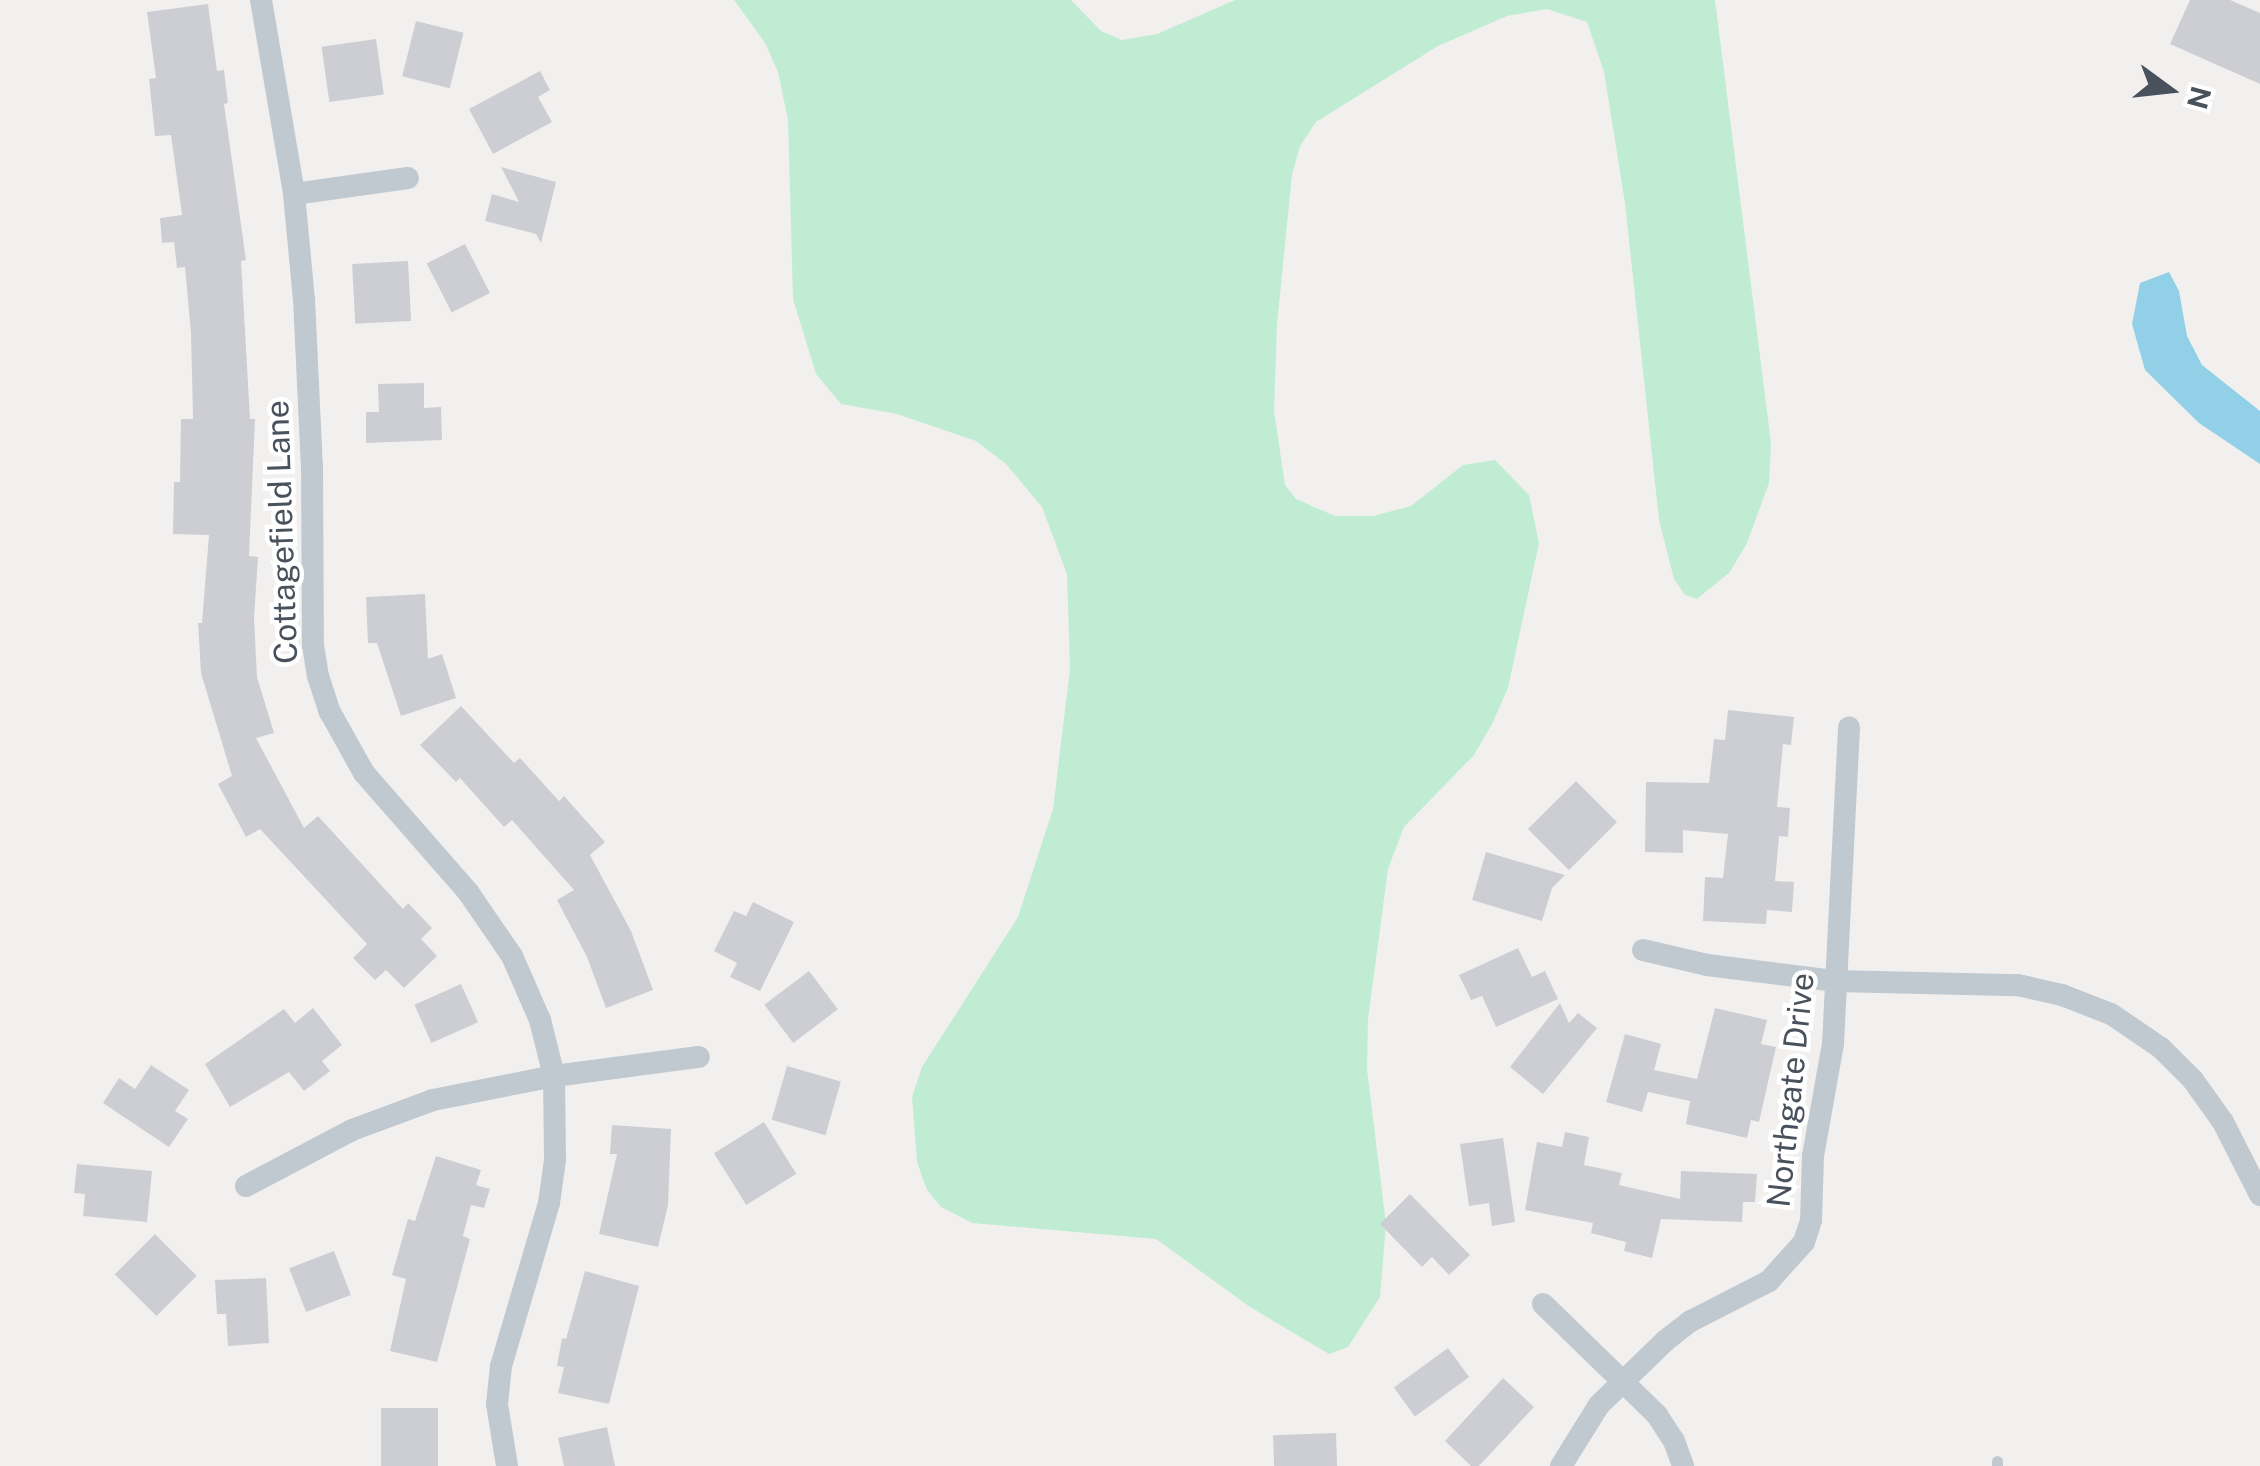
<!DOCTYPE html>
<html>
<head>
<meta charset="utf-8">
<style>
  body { margin:0 }
  #map { position:relative; width:2260px; height:1466px; overflow:hidden; background:#f2f0ef; font-family:"Public Sans",sans-serif }
  div>[style] { position:absolute }
  .green>* { inset:0; background:#c1ecd4 }
  .water>* { inset:0; background:#91d0e6 }
  .building>* { inset:0; background:#cdced4; transform-origin:0 0 }
  .service>* { height:11px; margin:-5.5px; padding:0 5.5px; transform-origin:5.5px; border-radius:5.5px; background:#c1c9d0 }
  .minor>* { height:22px; margin:-11px; padding:0 11px; transform-origin:11px; border-radius:11px; background:#c1c9d0 }
  span { translate:-50% -50%; white-space:nowrap; text-align:center; line-height:1.15; -webkit-text-stroke:9px #fff; paint-order:stroke }
  .street-label { font-size:32px; color:#49515c }
  .north { position:absolute; left:2120px; top:40px; width:100px; height:100px; -webkit-text-stroke:8px #fff; paint-order:stroke; rotate:105deg; font-size:28px; font-weight:700; line-height:40px; text-align:center; color:#49515c }
  .north::after { content:''; display:block; margin:auto; width:35px; height:45px; background:#49515c; clip-path:polygon(50% 0,100% 100%,50% 72%,0 100%) }
</style>
</head>
<body>
<div id="map">
  <div class="green">
    <div style="clip-path:polygon(734px 0,1071px 0,1101px 31px,1122px 40px,1157px 34px,1235px 0,1715px 0,1771px 443px,1769px 483px,1747px 543px,1730px 572px,1697px 599px,1685px 595px,1674px 579px,1659px 520px,1625px 203px,1604px 72px,1587px 22px,1547px 9px,1507px 16px,1438px 46px,1316px 122px,1300px 146px,1292px 175px,1277px 325px,1274px 411px,1285px 485px,1296px 499px,1335px 516px,1373px 516px,1411px 506px,1463px 465px,1495px 460px,1529px 495px,1539px 543px,1508px 688px,1492px 724px,1474px 755px,1404px 827px,1388px 869px,1368px 1019px,1367px 1069px,1386px 1224px,1380px 1297px,1348px 1347px,1329px 1354px,1250px 1307px,1156px 1239px,972px 1223px,941px 1207px,927px 1190px,917px 1162px,912px 1097px,922px 1067px,1018px 917px,1053px 809px,1070px 669px,1067px 574px,1042px 507px,1006px 464px,976px 441px,897px 414px,841px 404px,816px 374px,793px 299px,788px 120px,778px 72px,765px 43px)"></div>
  </div>
  <div class="water">
    <div style="clip-path:polygon(2169px 272px,2179px 291px,2187px 336px,2202px 365px,2260px 411px,2260px 464px,2199px 423px,2145px 370px,2132px 324px,2140px 283px)"></div>
  </div>
  <div class="building">
    <div style="clip-path:polygon(2190px 0,2230px 0,2260px 13px,2260px 84px,2170px 44px)"></div>
    <div style="clip-path:polygon(208px 4px,217px 71px,224px 70px,228px 103px,224px 104px,246px 260px,241px 261px,250px 419px,255px 419px,249px 556px,258px 557px,254px 618px,257px 677px,274px 733px,256px 738px,304px 828px,318px 816px,403px 909px,408px 903px,432px 928px,421px 939px,437px 956px,404px 988px,386px 970px,375px 980px,353px 958px,367px 944px,260px 829px,246px 837px,218px 784px,232px 776px,201px 673px,198px 623px,202px 623px,209px 535px,173px 534px,174px 482px,180px 482px,181px 419px,193px 419px,191px 333px,185px 267px,177px 268px,174px 242px,162px 243px,160px 218px,182px 215px,171px 135px,155px 136px,149px 79px,156px 78px,147px 12px)"></div>
    <div style="left:416px;top:21px;width:49px;height:57px;rotate:14deg"></div>
    <div style="left:376px;top:39px;width:56px;height:55px;rotate:82deg"></div>
    <div style="clip-path:polygon(540px 71px,550px 90px,538px 97px,552px 122px,493px 154px,469px 109px)"></div>
    <div style="clip-path:polygon(501px 167px,556px 182px,541px 243px,536px 234px,485px 221px,492px 194px,519px 202px)"></div>
    <div style="left:465px;top:244px;width:55px;height:43px;rotate:63deg"></div>
    <div style="left:408px;top:261px;width:60px;height:56px;rotate:87deg"></div>
    <div style="clip-path:polygon(424px 383px,424px 408px,441px 407px,442px 440px,366px 443px,366px 412px,379px 412px,378px 384px)"></div>
    <div style="clip-path:polygon(425px 594px,428px 659px,442px 654px,456px 698px,401px 716px,377px 643px,368px 643px,366px 597px)"></div>
    <div style="clip-path:polygon(461px 706px,514px 763px,520px 758px,559px 801px,564px 796px,605px 842px,590px 855px,631px 931px,653px 990px,606px 1008px,587px 957px,557px 900px,574px 890px,512px 820px,504px 827px,460px 778px,456px 782px,420px 745px)"></div>
    <div style="clip-path:polygon(1728px 710px,1794px 717px,1791px 745px,1783px 744px,1777px 807px,1790px 808px,1788px 837px,1779px 836px,1775px 881px,1794px 882px,1792px 912px,1767px 910px,1766px 924px,1703px 921px,1705px 877px,1723px 878px,1728px 834px,1683px 830px,1683px 853px,1645px 852px,1646px 782px,1709px 783px,1714px 739px,1725px 740px)"></div>
    <div style="left:1576px;top:781px;width:58px;height:68px;rotate:45deg"></div>
    <div style="clip-path:polygon(1486px 852px,1565px 875px,1552px 888px,1542px 921px,1472px 900px)"></div>
    <div style="clip-path:polygon(753px 902px,794px 922px,760px 991px,730px 977px,737px 963px,714px 951px,734px 911px,746px 916px)"></div>
    <div style="clip-path:polygon(1518px 948px,1532px 977px,1545px 971px,1558px 999px,1496px 1027px,1482px 996px,1471px 1000px,1459px 975px)"></div>
    <div style="left:809px;top:971px;width:48px;height:56px;rotate:53deg"></div>
    <div style="left:461px;top:984px;width:42px;height:51px;rotate:66deg"></div>
    <div style="clip-path:polygon(1560px 1003px,1569px 1023px,1578px 1013px,1597px 1028px,1543px 1094px,1510px 1067px)"></div>
    <div style="clip-path:polygon(313px 1008px,342px 1045px,322px 1061px,330px 1071px,304px 1091px,289px 1072px,230px 1107px,205px 1064px,284px 1009px,295px 1023px)"></div>
    <div style="clip-path:polygon(1715px 1008px,1767px 1020px,1761px 1044px,1776px 1047px,1759px 1122px,1751px 1120px,1747px 1138px,1686px 1124px,1690px 1101px,1648px 1092px,1642px 1112px,1606px 1102px,1625px 1034px,1661px 1044px,1654px 1070px,1697px 1079px)"></div>
    <div style="clip-path:polygon(151px 1065px,189px 1090px,175px 1111px,188px 1119px,169px 1147px,103px 1103px,119px 1078px,135px 1089px)"></div>
    <div style="left:787px;top:1066px;width:56px;height:56px;rotate:16deg"></div>
    <div style="left:764px;top:1122px;width:61px;height:59px;rotate:58deg"></div>
    <div style="clip-path:polygon(612px 1125px,671px 1129px,668px 1205px,658px 1247px,599px 1234px,617px 1154px,610px 1154px)"></div>
    <div style="clip-path:polygon(1565px 1132px,1589px 1137px,1584px 1165px,1622px 1173px,1619px 1185px,1680px 1199px,1681px 1171px,1757px 1174px,1755px 1202px,1743px 1202px,1742px 1222px,1661px 1219px,1652px 1258px,1624px 1251px,1626px 1242px,1591px 1233px,1593px 1223px,1525px 1210px,1537px 1142px,1562px 1147px)"></div>
    <div style="clip-path:polygon(1503px 1138px,1515px 1222px,1492px 1226px,1489px 1203px,1469px 1206px,1460px 1144px)"></div>
    <div style="clip-path:polygon(436px 1156px,481px 1170px,476px 1185px,490px 1189px,484px 1208px,471px 1205px,463px 1236px,470px 1239px,437px 1362px,390px 1351px,406px 1279px,392px 1275px,408px 1219px,415px 1221px)"></div>
    <div style="clip-path:polygon(77px 1164px,152px 1171px,147px 1222px,83px 1216px,85px 1194px,74px 1193px)"></div>
    <div style="clip-path:polygon(1410px 1194px,1470px 1255px,1449px 1275px,1432px 1257px,1422px 1267px,1380px 1224px)"></div>
    <div style="left:155px;top:1234px;width:59px;height:57px;rotate:45deg"></div>
    <div style="left:334px;top:1251px;width:47px;height:48px;rotate:69deg"></div>
    <div style="clip-path:polygon(585px 1271px,639px 1286px,609px 1404px,558px 1393px,564px 1367px,557px 1366px,562px 1338px,566px 1339px)"></div>
    <div style="clip-path:polygon(266px 1278px,269px 1343px,228px 1346px,226px 1314px,217px 1314px,215px 1280px)"></div>
    <div style="left:1448px;top:1348px;width:36px;height:67px;rotate:54deg"></div>
    <div style="clip-path:polygon(1503px 1378px,1534px 1407px,1479px 1466px,1471px 1466px,1445px 1441px)"></div>
    <div style="left:381px;top:1408px;width:57px;height:58px"></div>
    <div style="clip-path:polygon(607px 1427px,615px 1466px,564px 1466px,558px 1438px)"></div>
    <div style="left:1336px;top:1433px;width:33px;height:63px;rotate:88deg"></div>
  </div>
  <div class="service">
    <div style="left:1997px;top:1461px;width:5px;rotate:90deg"></div>
  </div>
  <div class="minor">
    <div style="left:261px;top:0;width:197px;rotate:80.3deg"></div>
    <div style="left:294px;top:194px;width:105px;rotate:84.6deg"></div>
    <div style="left:304px;top:299px;width:167px;rotate:87.3deg"></div>
    <div style="left:312px;top:466px;width:179px;rotate:89.7deg"></div>
    <div style="left:313px;top:645px;width:31px;rotate:81deg"></div>
    <div style="left:318px;top:676px;width:38px;rotate:72deg"></div>
    <div style="left:330px;top:712px;width:70px;rotate:60.9deg"></div>
    <div style="left:364px;top:773px;width:158px;rotate:48.8deg"></div>
    <div style="left:468px;top:892px;width:78px;rotate:55.5deg"></div>
    <div style="left:512px;top:956px;width:70px;rotate:66.4deg"></div>
    <div style="left:540px;top:1020px;width:58px;rotate:76deg"></div>
    <div style="left:554px;top:1076px;width:84px;rotate:89.3deg"></div>
    <div style="left:555px;top:1160px;width:43px;rotate:97.9deg"></div>
    <div style="left:549px;top:1203px;width:170px;rotate:106.4deg"></div>
    <div style="left:501px;top:1366px;width:38px;rotate:96deg"></div>
    <div style="left:497px;top:1404px;width:63px;rotate:80.8deg"></div>
    <div style="left:294px;top:194px;width:115px;rotate:-8deg"></div>
    <div style="left:1643px;top:950px;width:66px;rotate:13.2deg"></div>
    <div style="left:1707px;top:965px;width:130px;rotate:7.1deg"></div>
    <div style="left:1836px;top:981px;width:182px;rotate:1.3deg"></div>
    <div style="left:2018px;top:985px;width:45px;rotate:12.8deg"></div>
    <div style="left:2062px;top:995px;width:53px;rotate:21.2deg"></div>
    <div style="left:2111px;top:1014px;width:60px;rotate:34.2deg"></div>
    <div style="left:2161px;top:1048px;width:45px;rotate:45deg"></div>
    <div style="left:2193px;top:1080px;width:52px;rotate:54.5deg"></div>
    <div style="left:2223px;top:1122px;width:82px;rotate:63.1deg"></div>
    <div style="left:246px;top:1186px;width:120px;rotate:-27.8deg"></div>
    <div style="left:352px;top:1130px;width:86px;rotate:-20.3deg"></div>
    <div style="left:433px;top:1100px;width:123px;rotate:-11.2deg"></div>
    <div style="left:554px;top:1076px;width:146px;rotate:-7.5deg"></div>
    <div style="left:1543px;top:1304px;width:159px;rotate:44.2deg"></div>
    <div style="left:1657px;top:1415px;width:31px;rotate:57deg"></div>
    <div style="left:1674px;top:1441px;width:27px;rotate:70deg"></div>
    <div style="left:1561px;top:1466px;width:72px;rotate:-58.1deg"></div>
    <div style="left:1599px;top:1405px;width:92px;rotate:-44.1deg"></div>
    <div style="left:1665px;top:1341px;width:33px;rotate:-38deg"></div>
    <div style="left:1691px;top:1321px;width:88px;rotate:-27.1deg"></div>
    <div style="left:1769px;top:1281px;width:52px;rotate:-48.1deg"></div>
    <div style="left:1804px;top:1242px;width:23px;rotate:-72deg"></div>
    <div style="left:1811px;top:1220px;width:64px;rotate:-88.2deg"></div>
    <div style="left:1813px;top:1156px;width:114px;rotate:-79.9deg"></div>
    <div style="left:1833px;top:1044px;width:317px;rotate:-87.1deg"></div>
  </div>
  <div class="street-label">
    <span style="left:282px;top:532px;rotate:-92deg">Cottagefield Lane</span>
    <span style="left:1791px;top:1090px;rotate:-84deg">Northgate Drive</span>
  </div>
  <div class="north">N</div>
</div>
</body>
</html>
